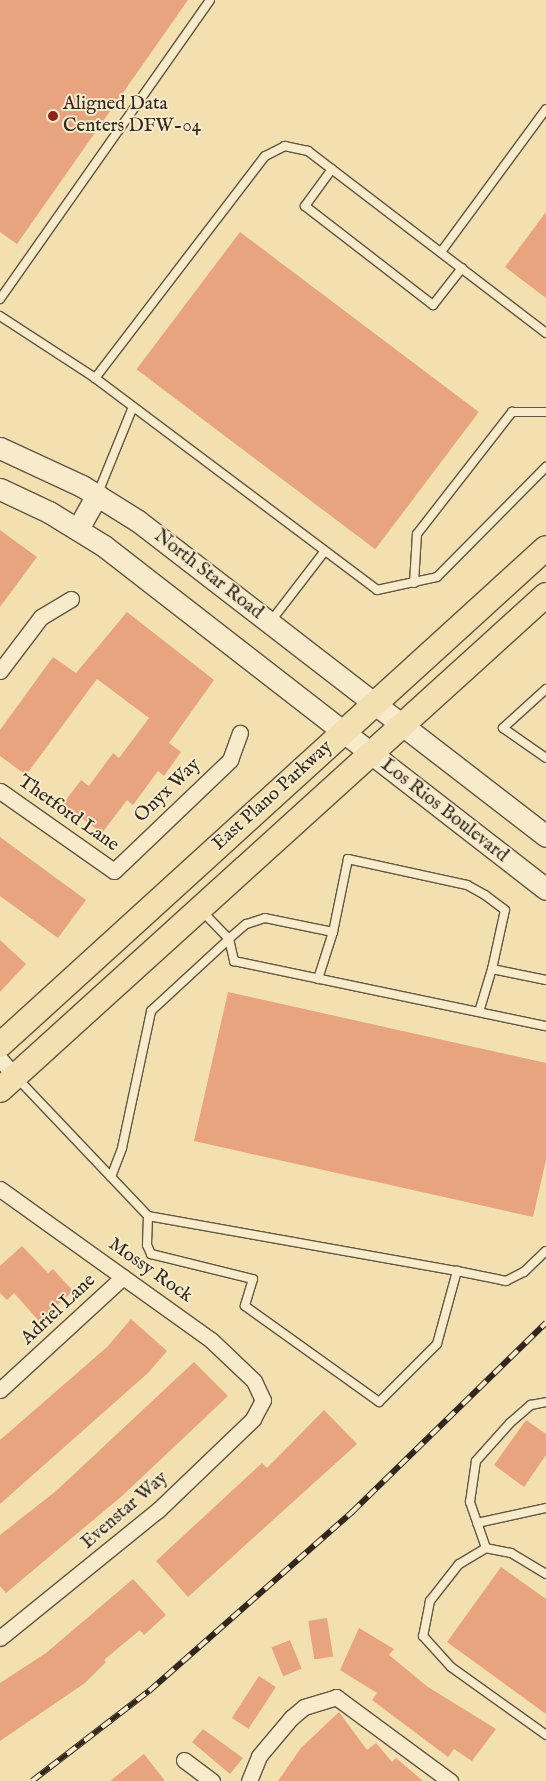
<!DOCTYPE html>
<html>
<head>
<meta charset="utf-8">
<style>
  body { margin:0 }
  #map { position:relative; width:546px; height:1781px; overflow:hidden; background:#f3e0b1; font-family:"IM FELL English",serif }
  div>[style] { position:absolute }
  .building>* { inset:0; background:#e7a47e; transform-origin:0 0 }
  .roads { filter:drop-shadow(1px 0 #625541) drop-shadow(-1px 0 #625541) drop-shadow(0 1px #625541) drop-shadow(0 -1px #625541) }
  .service>* { height:8px; margin:-4px; padding:0 4px; transform-origin:4px; border-radius:4px; background:#f7ebcc }
  .minor>* { height:15px; margin:-7.5px; padding:0 7.5px; transform-origin:7.5px; border-radius:7.5px; background:#f7ebcc }
  .secondary>* { height:21px; margin:-10.5px; padding:0 10.5px; transform-origin:10.5px; border-radius:10.5px; background:#f7ebcc }
  .primary>* { height:24px; margin:-12px; padding:0 12px; transform-origin:12px; border-radius:12px; background:#f3e0b1 }
  .rail>* { height:5.5px; margin-top:-2.75px; transform-origin:0; background:repeating-linear-gradient(90deg,#f7ebcc 0 11px,#31271c 0 22px); box-sizing:border-box; border-block:1px solid #31271c }
  .dots>* { width:14px; height:14px; translate:-50% -50%; box-sizing:border-box; border:2px solid #f7ebcc; border-radius:50% }
  span { translate:-50% -50%; white-space:nowrap; text-align:center; line-height:1.15; -webkit-text-stroke:4px #f7ebcc; paint-order:stroke }
  .poi-label { font-size:19px; color:#31271c }
  .left { translate:0 -50%; text-align:left }
  .street-label { font-size:19px; color:#31271c }
</style>
</head>
<body>
<div id="map">
  <div class="building">
    <div style="clip-path:polygon(0 0,188px 0,17px 244px,0 232px)"></div>
    <div style="clip-path:polygon(546px 212px,546px 298px,505px 267px)"></div>
    <div style="left:240px;top:232px;width:299px;height:172px;rotate:37deg"></div>
    <div style="clip-path:polygon(0 530px,37px 557px,0 607px)"></div>
    <div style="clip-path:polygon(127px 612px,214px 680px,169px 743px,181px 752px,164px 776px,158px 771px,133px 805px,127px 800px,102px 833px,63px 804px,81px 780px,89px 786px,113px 753px,119px 758px,149px 718px,97px 679px,26px 775px,0 756px,0 730px,53px 657px,76px 673px)"></div>
    <div style="clip-path:polygon(0 837px,86px 900px,58px 938px,0 896px)"></div>
    <div style="clip-path:polygon(0 940px,26px 964px,0 992px)"></div>
    <div style="clip-path:polygon(228px 992px,546px 1063px,546px 1160px,533px 1217px,194px 1141px)"></div>
    <div style="clip-path:polygon(22px 1246px,48px 1273px,53px 1269px,73px 1291px,39px 1321px,14px 1293px,7px 1300px,0 1293px,0 1266px)"></div>
    <div style="clip-path:polygon(131px 1319px,167px 1351px,148px 1373px,0 1504px,0 1440px,107px 1347px)"></div>
    <div style="clip-path:polygon(194px 1362px,228px 1396px,122px 1496px,6px 1593px,0 1586px,0 1535px,56px 1491px)"></div>
    <div style="clip-path:polygon(324px 1410px,357px 1444px,188px 1597px,156px 1561px,262px 1463px,267px 1468px)"></div>
    <div style="clip-path:polygon(526px 1420px,546px 1434px,546px 1455px,524px 1487px,494px 1465px)"></div>
    <div style="clip-path:polygon(501px 1567px,546px 1599px,546px 1714px,447px 1642px)"></div>
    <div style="clip-path:polygon(133px 1579px,166px 1615px,144px 1635px,140px 1630px,104px 1660px,106px 1662px,85px 1683px,0 1741px,0 1683px,46px 1653px)"></div>
    <div style="left:327px;top:1618px;width:39px;height:19px;rotate:81deg"></div>
    <div style="clip-path:polygon(359px 1628px,394px 1649px,389px 1655px,428px 1687px,496px 1729px,472px 1761px,454px 1749px,448px 1757px,372px 1700px,377px 1693px,340px 1670px)"></div>
    <div style="left:290px;top:1640px;width:31px;height:20px;rotate:68deg"></div>
    <div style="left:259px;top:1676px;width:20px;height:50px;rotate:33deg"></div>
    <div style="clip-path:polygon(339px 1712px,367px 1750px,376px 1743px,392px 1762px,396px 1758px,423px 1781px,278px 1781px,301px 1748px)"></div>
    <div style="clip-path:polygon(203px 1729px,243px 1758px,230px 1774px,192px 1742px)"></div>
    <div style="clip-path:polygon(144px 1754px,165px 1781px,110px 1781px)"></div>
  </div>
  <div class="roads">
    <div class="service">
      <div style="left:332px;top:169px;width:46px;rotate:126.1deg"></div>
      <div style="left:305px;top:206px;width:162px;rotate:37.7deg"></div>
      <div style="left:433px;top:305px;width:47px;rotate:-51.9deg"></div>
      <div style="left:441px;top:252px;width:177px;rotate:-53.7deg"></div>
      <div style="left:0;top:299px;width:365px;rotate:-54.9deg"></div>
      <div style="left:0;top:316px;width:113px;rotate:33.1deg"></div>
      <div style="left:546px;top:333px;width:300px;rotate:-142.6deg"></div>
      <div style="left:308px;top:151px;width:24px;rotate:-168deg"></div>
      <div style="left:285px;top:146px;width:22px;rotate:153deg"></div>
      <div style="left:265px;top:156px;width:280px;rotate:127.4deg"></div>
      <div style="left:95px;top:378px;width:353px;rotate:36.9deg"></div>
      <div style="left:377px;top:590px;width:61px;rotate:-12.2deg"></div>
      <div style="left:437px;top:577px;width:155px;rotate:-45.3deg"></div>
      <div style="left:98px;top:493px;width:93px;rotate:-67.9deg"></div>
      <div style="left:414px;top:583px;width:49px;rotate:-86.5deg"></div>
      <div style="left:417px;top:534px;width:155px;rotate:-52.1deg"></div>
      <div style="left:512px;top:412px;width:34px"></div>
      <div style="left:271px;top:621px;width:88px;rotate:-52.4deg"></div>
      <div style="left:546px;top:689px;width:58px;rotate:137.8deg"></div>
      <div style="left:503px;top:728px;width:52px;rotate:34.9deg"></div>
      <div style="left:318px;top:979px;width:49px;rotate:-72.3deg"></div>
      <div style="left:546px;top:980px;width:55px;rotate:-168.5deg"></div>
      <div style="left:492px;top:969px;width:60px;rotate:-77.6deg"></div>
      <div style="left:505px;top:910px;width:25px;rotate:-143deg"></div>
      <div style="left:485px;top:895px;width:21px;rotate:-151deg"></div>
      <div style="left:467px;top:885px;width:122px;rotate:-167.7deg"></div>
      <div style="left:348px;top:859px;width:75px;rotate:101.6deg"></div>
      <div style="left:333px;top:932px;width:69px;rotate:-168.4deg"></div>
      <div style="left:265px;top:918px;width:20px;rotate:162deg"></div>
      <div style="left:246px;top:924px;width:23px;rotate:139deg"></div>
      <div style="left:229px;top:939px;width:23px;rotate:77deg"></div>
      <div style="left:234px;top:961px;width:319px;rotate:11.8deg"></div>
      <div style="left:479px;top:1012px;width:45px;rotate:-73.2deg"></div>
      <div style="left:18px;top:1079px;width:189px;rotate:46.5deg"></div>
      <div style="left:148px;top:1216px;width:29px;rotate:92deg"></div>
      <div style="left:147px;top:1245px;width:10px;rotate:66deg"></div>
      <div style="left:151px;top:1254px;width:105px;rotate:13.8deg"></div>
      <div style="left:253px;top:1279px;width:28px;rotate:107deg"></div>
      <div style="left:245px;top:1306px;width:165px;rotate:35.6deg"></div>
      <div style="left:379px;top:1402px;width:82px;rotate:-45deg"></div>
      <div style="left:437px;top:1344px;width:76px;rotate:-74.7deg"></div>
      <div style="left:457px;top:1271px;width:50px;rotate:11.5deg"></div>
      <div style="left:506px;top:1281px;width:20px;rotate:-27deg"></div>
      <div style="left:524px;top:1272px;width:30px;rotate:-44deg"></div>
      <div style="left:111px;top:1177px;width:31px;rotate:-69deg"></div>
      <div style="left:122px;top:1148px;width:140px;rotate:-78deg"></div>
      <div style="left:151px;top:1011px;width:106px;rotate:-42.7deg"></div>
      <div style="left:229px;top:939px;width:39px;rotate:-134deg"></div>
      <div style="left:148px;top:1216px;width:314px;rotate:10.1deg"></div>
      <div style="left:477px;top:1523px;width:71px;rotate:-12.3deg"></div>
      <div style="left:486px;top:1548px;width:49px;rotate:-109.2deg"></div>
      <div style="left:470px;top:1502px;width:41px;rotate:-81.7deg"></div>
      <div style="left:476px;top:1461px;width:51px;rotate:-48.2deg"></div>
      <div style="left:510px;top:1423px;width:28px;rotate:-41deg"></div>
      <div style="left:531px;top:1405px;width:15px;rotate:-11deg"></div>
      <div style="left:546px;top:1574px;width:41px;rotate:-149deg"></div>
      <div style="left:511px;top:1553px;width:25px;rotate:-169deg"></div>
      <div style="left:486px;top:1548px;width:31px;rotate:149deg"></div>
      <div style="left:459px;top:1564px;width:47px;rotate:128.1deg"></div>
      <div style="left:430px;top:1601px;width:36px;rotate:101deg"></div>
      <div style="left:423px;top:1636px;width:42px;rotate:47.9deg"></div>
      <div style="left:451px;top:1667px;width:117px;rotate:35.6deg"></div>
    </div>
    <div class="minor">
      <div style="left:0;top:671px;width:68px;rotate:-52.8deg"></div>
      <div style="left:41px;top:617px;width:35px;rotate:-31deg"></div>
      <div style="left:0;top:791px;width:139px;rotate:35.1deg"></div>
      <div style="left:114px;top:871px;width:161px;rotate:-43.7deg"></div>
      <div style="left:230px;top:760px;width:29px;rotate:-70deg"></div>
      <div style="left:0;top:1059px;width:23px;rotate:49deg"></div>
      <div style="left:0;top:1189px;width:259px;rotate:35.6deg"></div>
      <div style="left:211px;top:1340px;width:59px;rotate:43.6deg"></div>
      <div style="left:254px;top:1381px;width:21px;rotate:65deg"></div>
      <div style="left:263px;top:1400px;width:21px;rotate:118deg"></div>
      <div style="left:253px;top:1419px;width:132px;rotate:136.2deg"></div>
      <div style="left:158px;top:1510px;width:203px;rotate:141deg"></div>
      <div style="left:0;top:1390px;width:167px;rotate:-42.6deg"></div>
      <div style="left:184px;top:1760px;width:35px;rotate:37deg"></div>
      <div style="left:249px;top:1781px;width:27px;rotate:-68deg"></div>
      <div style="left:259px;top:1756px;width:50px;rotate:-49.9deg"></div>
      <div style="left:291px;top:1718px;width:17px;rotate:-40deg"></div>
      <div style="left:304px;top:1707px;width:34px;rotate:-17deg"></div>
      <div style="left:336px;top:1697px;width:142px;rotate:36.4deg"></div>
    </div>
    <div class="secondary">
      <div style="left:0;top:448px;width:90px;rotate:24.9deg"></div>
      <div style="left:82px;top:486px;width:66px;rotate:32deg"></div>
      <div style="left:138px;top:521px;width:515px;rotate:37.67deg"></div>
      <div style="left:0;top:489px;width:54px;rotate:25.1deg"></div>
      <div style="left:49px;top:512px;width:65px;rotate:31.7deg"></div>
      <div style="left:104px;top:546px;width:559px;rotate:37.81deg"></div>
      <div style="left:78px;top:529px;width:39px;rotate:-61deg"></div>
    </div>
    <div class="primary">
      <div style="left:0;top:1045px;width:738px;rotate:-42.31deg"></div>
      <div style="left:0;top:1090px;width:737px;rotate:-42.2deg"></div>
    </div>
  </div>
  <div class="rail">
    <div style="left:32px;top:1781px;width:148px;rotate:-37.6deg"></div>
    <div style="left:149px;top:1691px;width:271px;rotate:-41.4deg"></div>
    <div style="left:352px;top:1512px;width:271px;rotate:-44.3deg"></div>
  </div>
  <div class="dots">
    <div style="left:53px;top:116px;background:#8f2418"></div>
  </div>
  <div class="poi-label">
    <span class="left" style="left:63px;top:116px">Aligned Data<br>Centers DFW-04</span>
  </div>
  <div class="street-label">
    <span style="left:208px;top:575px;rotate:38deg">North Star Road</span>
    <span style="left:168px;top:791px;rotate:-44deg">Onyx Way</span>
    <span style="left:273px;top:796px;rotate:-42deg">East Plano Parkway</span>
    <span style="left:444px;top:811px;rotate:38deg">Los Rios Boulevard</span>
    <span style="left:68px;top:814px;rotate:35deg">Thetford Lane</span>
    <span style="left:150px;top:1271px;rotate:35deg">Mossy Rock</span>
    <span style="left:59px;top:1310px;rotate:-43deg">Adriel Lane</span>
    <span style="left:125px;top:1511px;rotate:-41deg">Evenstar Way</span>
  </div>
</div>
</body>
</html>
